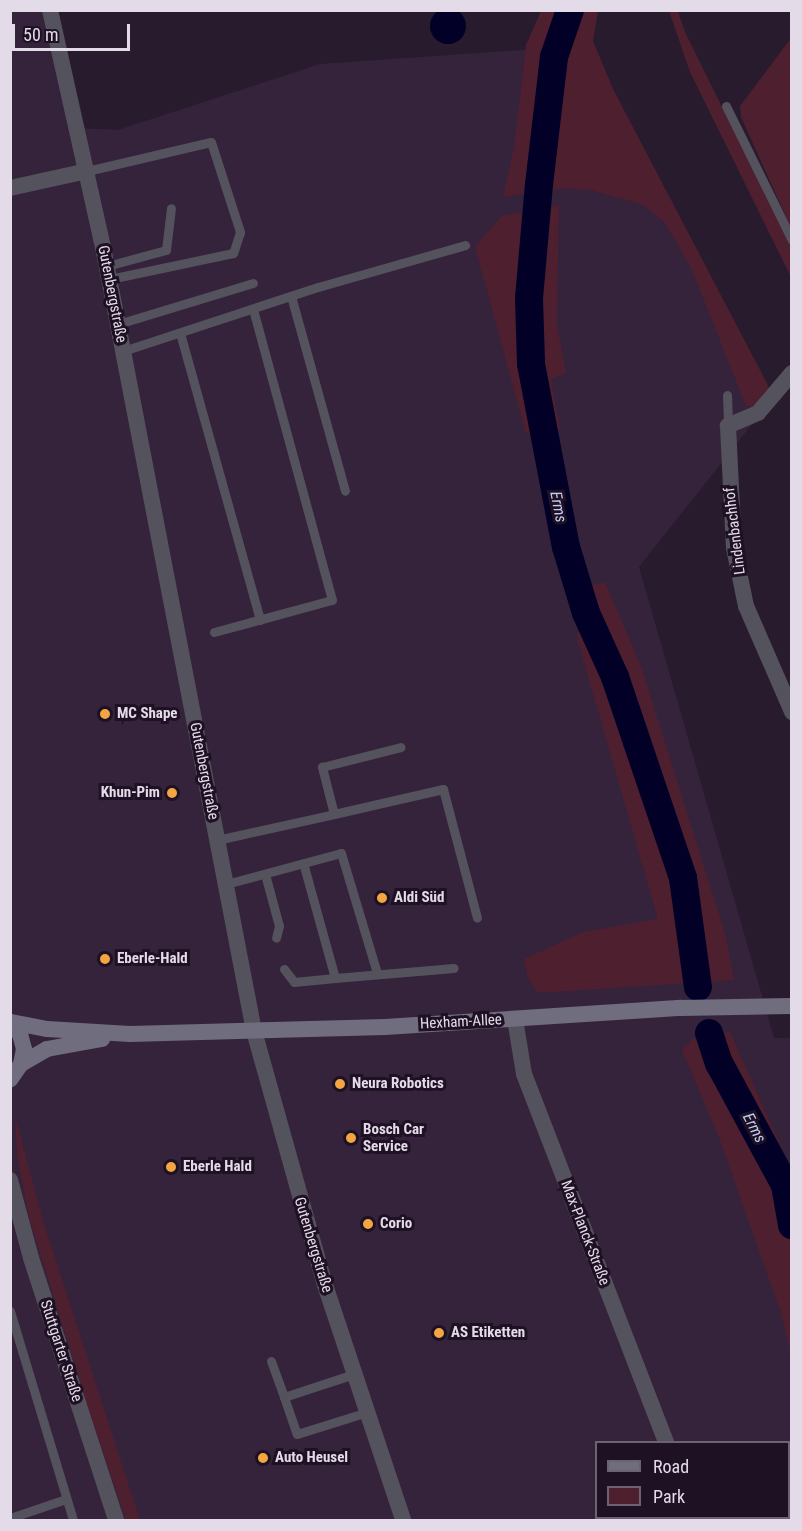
<!DOCTYPE html>
<html>
<head>
<meta charset="utf-8">
<style>
  body { margin:0 }
  #map { position:relative; width:802px; height:1531px; overflow:hidden; background:#281b2e; font-family:"Roboto Condensed",sans-serif }
  div>[style] { position:absolute }
  .built>* { inset:0; background:#34233b }
  .green>* { inset:0; background:#4e1f2f }
  .water>* { inset:0; background:#020027 }
  .round { border-radius:50% }
  .river>* { height:28px; margin:-14px; padding:0 14px; transform-origin:14px; border-radius:14px; background:#020027 }
  .service>* { height:9px; margin:-4.5px; padding:0 4.5px; transform-origin:4.5px; border-radius:4.5px; background:#54525d }
  .minor>* { height:16px; margin:-8px; padding:0 8px; transform-origin:8px; border-radius:8px; background:#54525d }
  .tertiary>* { height:16px; margin:-8px; padding:0 8px; transform-origin:8px; border-radius:8px; background:#54525d }
  .secondary>* { height:16px; margin:-8px; padding:0 8px; transform-origin:8px; border-radius:8px; background:#706d7f }
  .dots>* { width:16px; height:16px; translate:-50% -50%; box-sizing:border-box; border:3px solid #1e1124; border-radius:50% }
  span { translate:-50% -50%; white-space:nowrap; text-align:center; line-height:1.15; -webkit-text-stroke:6px #1e1124; paint-order:stroke }
  .street-label { font-size:15px; color:#e4dbe8 }
  .poi-label { font-size:15px; color:#e4dbe8; font-weight:700 }
  .left { translate:0 -50%; text-align:left }
  .right { translate:-100% -50%; text-align:right }
  .water-label { font-size:16px; color:#c2cef3; font-style:italic }
  .frame { position:absolute; inset:0; border:12px solid #e4dbe8; pointer-events:none }
  .legend { position:absolute; left:595px; top:1441px; width:195px; height:78px; box-sizing:border-box; background:#1e1124; border:2px solid #6d6272; margin:0; padding:8px 10px; list-style:none; font-size:18px; color:#e4dbe8 }
  .legend li { display:flex; align-items:center; gap:12px; height:30px }
  .legend b { width:30px; border:2px solid #6d6272 }
  .scale { position:absolute; left:12px; top:24px; width:118px; height:27px; box-sizing:border-box; border:3px solid #e4dbe8; border-top:0; padding-left:8px; font-size:18px; line-height:21px; white-space:nowrap; color:#e4dbe8; -webkit-text-stroke:4px #1e1124; paint-order:stroke }
</style>
</head>
<body>
<div id="map">
  <div class="built">
    <div style="clip-path:polygon(evenodd,10px 11px,49px 11px,78px 128px,118px 130px,320px 64px,579px 46px,764px 409px,639px 567px,774px 1038px,791px 1038px,791px 1520px,11px 1520px,10px 11px,596px 1442px,788px 1442px,788px 1518px,596px 1518px,596px 1442px)"></div>
  </div>
  <div class="green">
    <div style="clip-path:polygon(541px 11px,598px 11px,593px 41px,613px 89px,771px 391px,757px 408px,746px 406px,692px 270px,665px 223px,643px 205px,591px 190px,566px 188px,503px 197px,514px 148px,526px 45px)"></div>
    <div style="clip-path:polygon(669px 11px,678px 11px,685px 32px,791px 247px,791px 277px,690px 72px)"></div>
    <div style="clip-path:polygon(791px 38px,791px 228px,741px 117px,740px 106px)"></div>
    <div style="clip-path:polygon(559px 205px,557px 325px,566px 373px,551px 379px,560px 430px,526px 434px,475px 246px,502px 216px)"></div>
    <div style="clip-path:polygon(605px 582px,641px 666px,726px 937px,734px 980px,538px 993px,528px 978px,524px 959px,583px 932px,658px 919px,577px 638px,589px 586px)"></div>
    <div style="clip-path:polygon(730px 1032px,791px 1169px,791px 1355px,782px 1316px,720px 1140px,682px 1050px,691px 1040px)"></div>
    <div style="clip-path:polygon(15px 1116px,43px 1221px,140px 1520px,126px 1520px,84px 1395px,29px 1217px,17px 1155px)"></div>
  </div>
  <div class="water">
    <div class="round" style="left:430px;top:8px;width:36px;height:36px"></div>
  </div>
  <div class="river">
    <div style="left:570px;top:10px;width:50px;rotate:108.8deg"></div>
    <div style="left:554px;top:57px;width:128px;rotate:96.7deg"></div>
    <div style="left:539px;top:184px;width:115px;rotate:95deg"></div>
    <div style="left:529px;top:299px;width:65px;rotate:88.2deg"></div>
    <div style="left:531px;top:364px;width:186px;rotate:79.2deg"></div>
    <div style="left:566px;top:547px;width:69px;rotate:73.1deg"></div>
    <div style="left:586px;top:613px;width:70px;rotate:65.6deg"></div>
    <div style="left:615px;top:677px;width:212px;rotate:71.3deg"></div>
    <div style="left:683px;top:878px;width:110px;rotate:82.2deg"></div>
    <div style="left:709px;top:1033px;width:32px;rotate:72deg"></div>
    <div style="left:719px;top:1063px;width:139px;rotate:61.6deg"></div>
    <div style="left:785px;top:1185px;width:41px;rotate:80.1deg"></div>
  </div>
  <div class="service">
    <div style="left:726px;top:106px;width:149px;rotate:63.8deg"></div>
    <div style="left:87px;top:171px;width:127px;rotate:-13.2deg"></div>
    <div style="left:211px;top:142px;width:95px;rotate:72.1deg"></div>
    <div style="left:240px;top:232px;width:22px;rotate:108deg"></div>
    <div style="left:233px;top:253px;width:126px;rotate:168.1deg"></div>
    <div style="left:107px;top:266px;width:61px;rotate:-15.2deg"></div>
    <div style="left:166px;top:250px;width:42px;rotate:-83.2deg"></div>
    <div style="left:291px;top:296px;width:202px;rotate:74.5deg"></div>
    <div style="left:118px;top:324px;width:141px;rotate:-16.9deg"></div>
    <div style="left:180px;top:333px;width:298px;rotate:74.4deg"></div>
    <div style="left:123px;top:351px;width:205px;rotate:-18.2deg"></div>
    <div style="left:318px;top:287px;width:153px;rotate:-15.9deg"></div>
    <div style="left:727px;top:395px;width:31px;rotate:88deg"></div>
    <div style="left:214px;top:632px;width:122px;rotate:-15.2deg"></div>
    <div style="left:332px;top:600px;width:302px;rotate:-105.2deg"></div>
    <div style="left:334px;top:814px;width:112px;rotate:-12.9deg"></div>
    <div style="left:443px;top:789px;width:133px;rotate:75.2deg"></div>
    <div style="left:217px;top:840px;width:120px;rotate:-12.5deg"></div>
    <div style="left:334px;top:814px;width:49px;rotate:-104.3deg"></div>
    <div style="left:322px;top:767px;width:81px;rotate:-14.2deg"></div>
    <div style="left:265px;top:874px;width:54px;rotate:74.9deg"></div>
    <div style="left:279px;top:926px;width:12px;rotate:104deg"></div>
    <div style="left:226px;top:884px;width:119px;rotate:-15.1deg"></div>
    <div style="left:341px;top:853px;width:125px;rotate:73.3deg"></div>
    <div style="left:284px;top:969px;width:16px;rotate:52deg"></div>
    <div style="left:294px;top:982px;width:41px;rotate:-5.6deg"></div>
    <div style="left:335px;top:978px;width:119px;rotate:-105.5deg"></div>
    <div style="left:335px;top:978px;width:119px;rotate:-4.8deg"></div>
    <div style="left:10px;top:1311px;width:218px;rotate:73.2deg"></div>
    <div style="left:271px;top:1361px;width:38px;rotate:70deg"></div>
    <div style="left:284px;top:1397px;width:74px;rotate:-18.2deg"></div>
    <div style="left:284px;top:1397px;width:39px;rotate:71deg"></div>
    <div style="left:297px;top:1434px;width:73px;rotate:-17.4deg"></div>
    <div style="left:10px;top:1518px;width:59px;rotate:-18.7deg"></div>
  </div>
  <div class="minor">
    <div style="left:50px;top:10px;width:243px;rotate:77.4deg"></div>
    <div style="left:103px;top:247px;width:798px;rotate:79.1deg"></div>
    <div style="left:254px;top:1031px;width:264px;rotate:74.4deg"></div>
    <div style="left:325px;top:1285px;width:248px;rotate:71.6deg"></div>
    <div style="left:10px;top:188px;width:79px;rotate:-12.4deg"></div>
    <div style="left:792px;top:373px;width:52px;rotate:130.4deg"></div>
    <div style="left:758px;top:413px;width:33px;rotate:157deg"></div>
    <div style="left:728px;top:426px;width:122px;rotate:87.2deg"></div>
    <div style="left:734px;top:548px;width:59px;rotate:78.3deg"></div>
    <div style="left:746px;top:606px;width:116px;rotate:66.5deg"></div>
    <div style="left:515px;top:1019px;width:56px;rotate:80.7deg"></div>
    <div style="left:524px;top:1074px;width:394px;rotate:68.9deg"></div>
    <div style="left:695px;top:1518px;width:2px;rotate:63deg"></div>
  </div>
  <div class="tertiary">
    <div style="left:10px;top:1180px;width:81px;rotate:74.9deg"></div>
    <div style="left:31px;top:1258px;width:275px;rotate:72deg"></div>
  </div>
  <div class="secondary">
    <div style="left:10px;top:1022px;width:16px;rotate:50deg"></div>
    <div style="left:20px;top:1034px;width:16px;rotate:75deg"></div>
    <div style="left:24px;top:1049px;width:15px;rotate:101deg"></div>
    <div style="left:21px;top:1064px;width:19px;rotate:125deg"></div>
    <div style="left:11px;top:1022px;width:37px;rotate:11deg"></div>
    <div style="left:47px;top:1029px;width:83px;rotate:3.4deg"></div>
    <div style="left:130px;top:1034px;width:255px;rotate:-1.6deg"></div>
    <div style="left:385px;top:1027px;width:297px;rotate:-3.7deg"></div>
    <div style="left:681px;top:1008px;width:111px;rotate:-1deg"></div>
    <div style="left:21px;top:1064px;width:30px;rotate:-30deg"></div>
    <div style="left:47px;top:1049px;width:56px;rotate:-10.3deg"></div>
  </div>
  <div class="dots">
    <div style="left:105px;top:714px;background:#f3a542"></div>
    <div style="left:172px;top:793px;background:#f3a542"></div>
    <div style="left:382px;top:898px;background:#f3a542"></div>
    <div style="left:105px;top:959px;background:#f3a542"></div>
    <div style="left:340px;top:1084px;background:#f3a542"></div>
    <div style="left:351px;top:1138px;background:#f3a542"></div>
    <div style="left:171px;top:1167px;background:#f3a542"></div>
    <div style="left:368px;top:1224px;background:#f3a542"></div>
    <div style="left:439px;top:1333px;background:#f3a542"></div>
    <div style="left:263px;top:1458px;background:#f3a542"></div>
  </div>
  <div class="street-label">
    <span style="left:112px;top:294px;rotate:79deg">Gutenbergstraße</span>
    <span style="left:735px;top:531px;rotate:-97deg">Lindenbachhof</span>
    <span style="left:204px;top:771px;rotate:79deg">Gutenbergstraße</span>
    <span style="left:461px;top:1022px;rotate:-3deg">Hexham-Allee</span>
    <span style="left:585px;top:1233px;rotate:69deg">Max-Planck-Straße</span>
    <span style="left:313px;top:1245px;rotate:73deg">Gutenbergstraße</span>
    <span style="left:61px;top:1351px;rotate:72deg">Stuttgarter Straße</span>
  </div>
  <div class="poi-label">
    <span class="left" style="left:117px;top:714px">MC Shape</span>
    <span class="right" style="left:160px;top:793px">Khun-Pim</span>
    <span class="left" style="left:394px;top:898px">Aldi Süd</span>
    <span class="left" style="left:117px;top:959px">Eberle-Hald</span>
    <span class="left" style="left:352px;top:1084px">Neura Robotics</span>
    <span class="left" style="left:363px;top:1138px">Bosch Car<br>Service</span>
    <span class="left" style="left:183px;top:1167px">Eberle Hald</span>
    <span class="left" style="left:380px;top:1224px">Corio</span>
    <span class="left" style="left:451px;top:1333px">AS Etiketten</span>
    <span class="left" style="left:275px;top:1458px">Auto Heusel</span>
  </div>
  <div class="water-label">
    <span style="left:558px;top:507px;rotate:79deg">Erms</span>
    <span style="left:754px;top:1128px;rotate:62deg">Erms</span>
  </div>
  <div class="frame"></div>
  <ul class="legend">
  <li><b style="height:8px;background:#706d7f"></b>Road</li>
  <li><b style="height:16px;background:#4e1f2f"></b>Park</li>
  </ul>
  <div class="scale">50 m</div>
</div>
</body>
</html>
